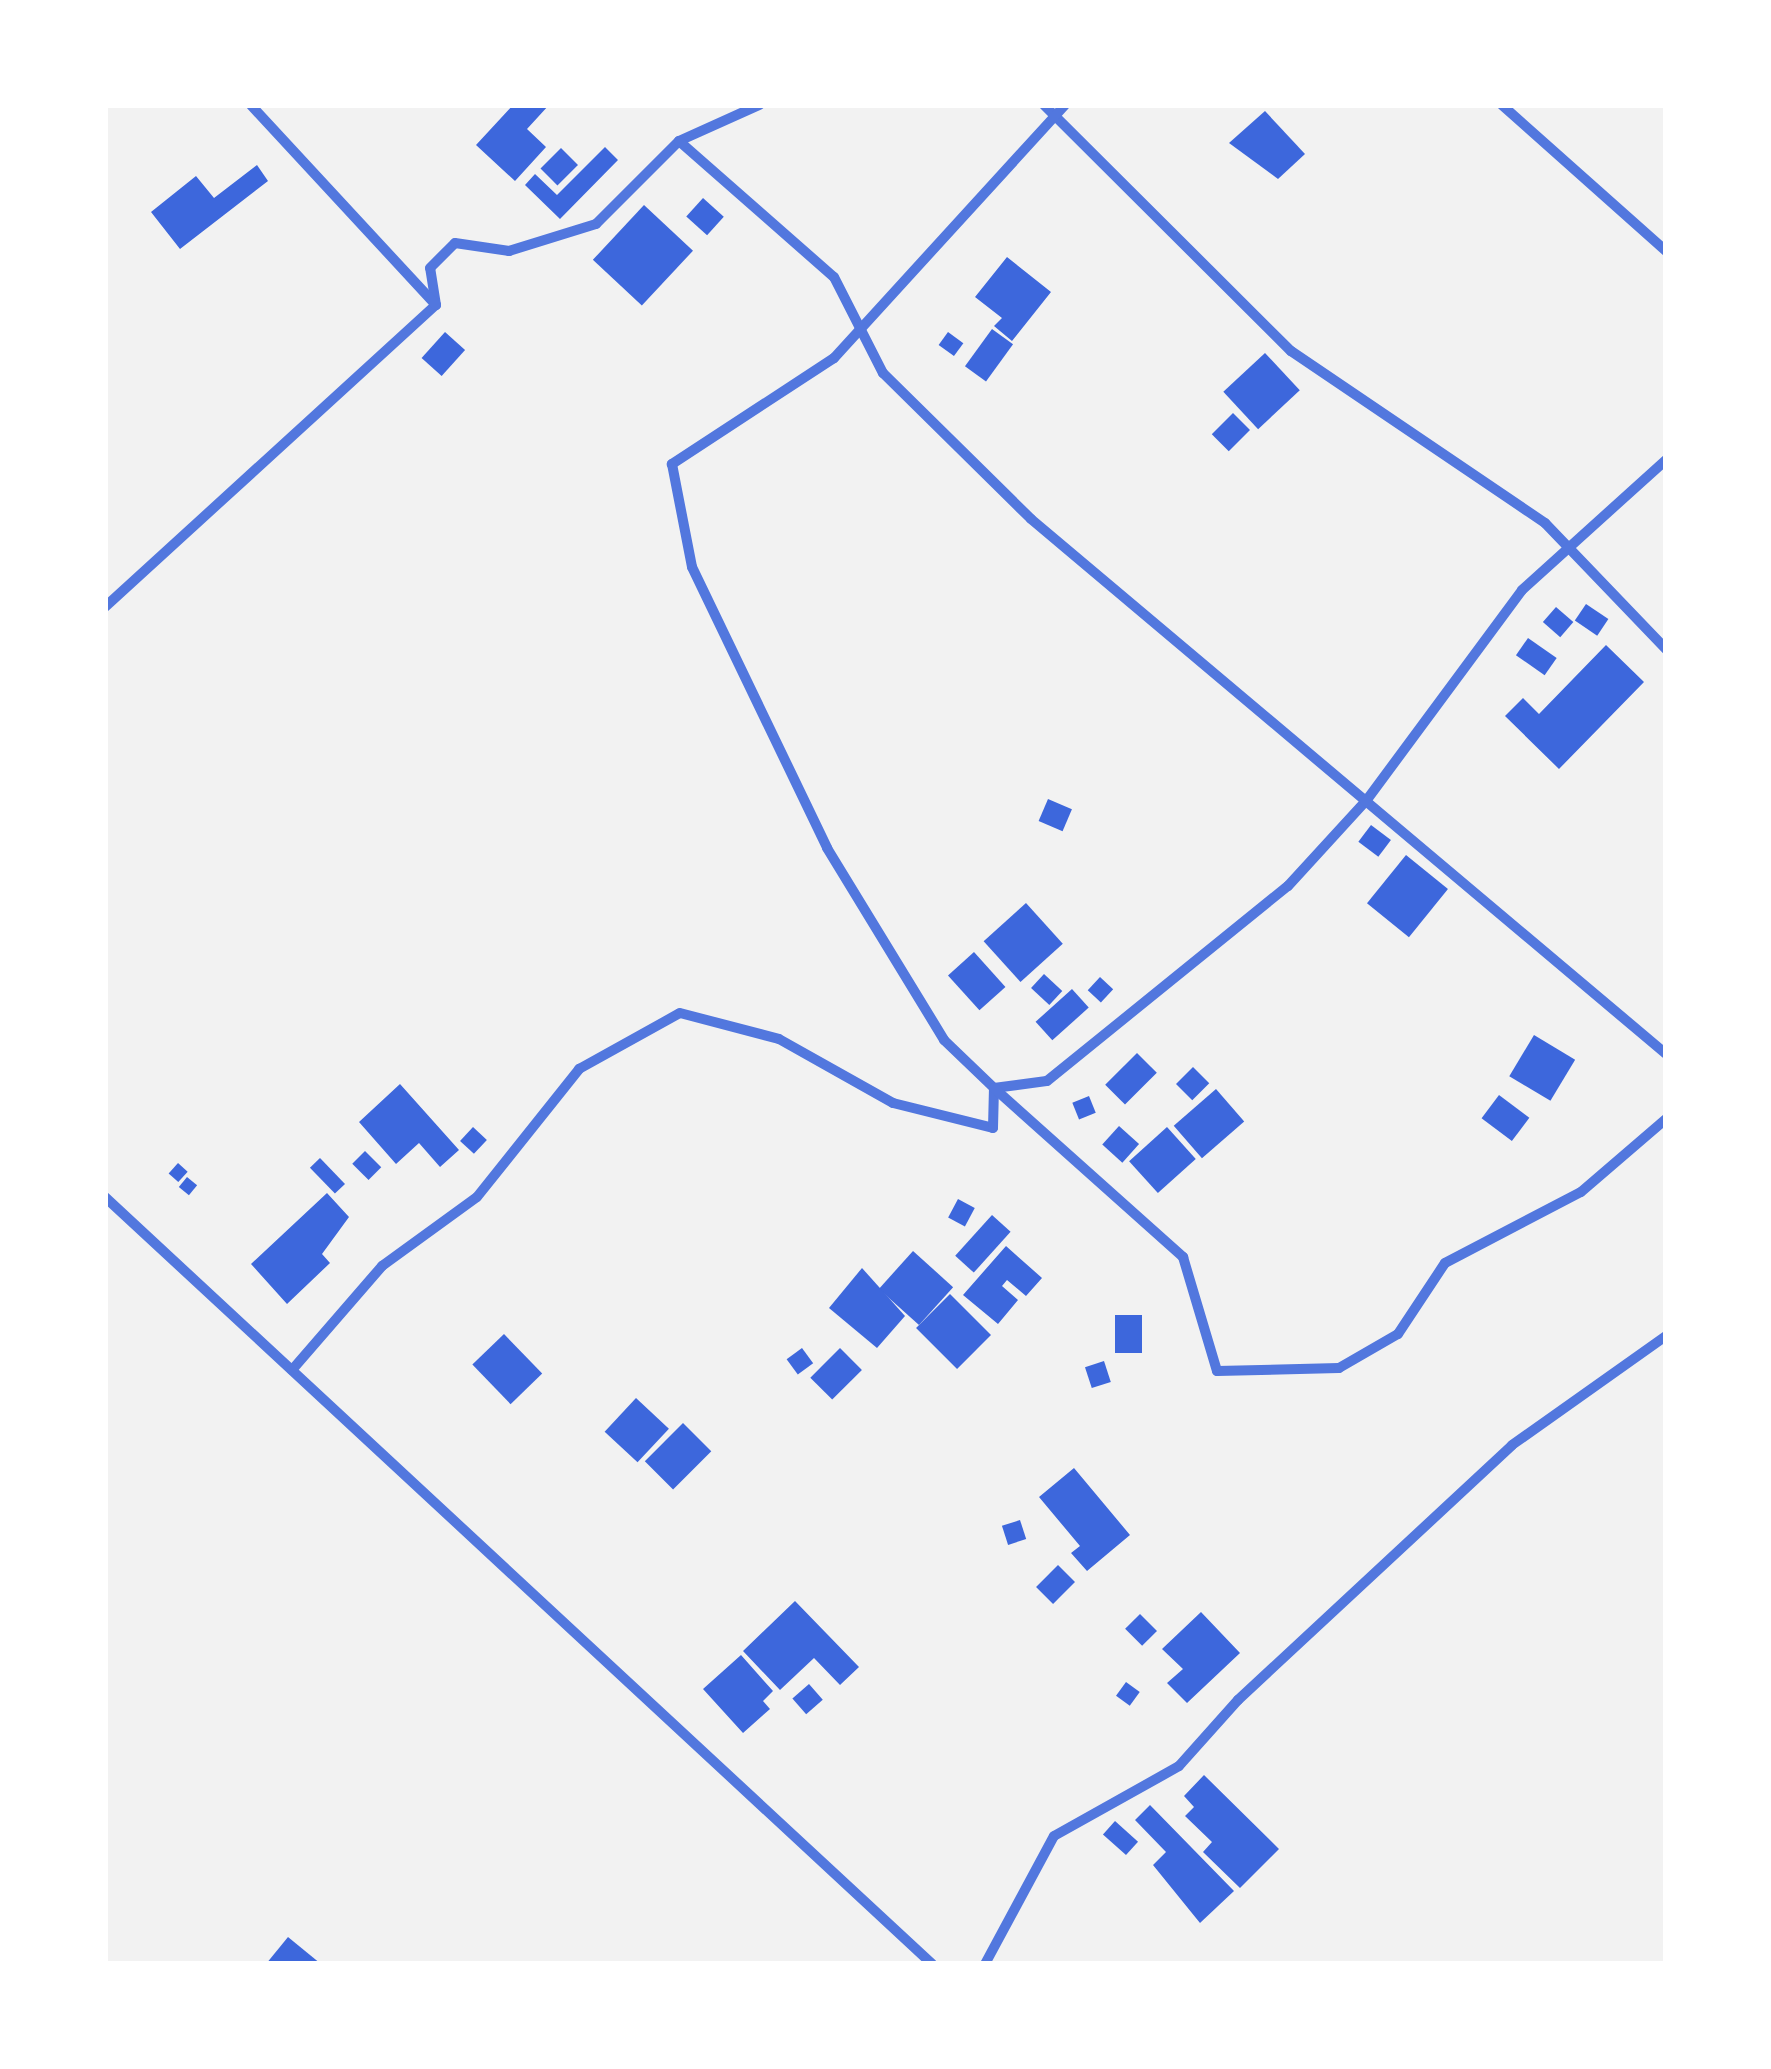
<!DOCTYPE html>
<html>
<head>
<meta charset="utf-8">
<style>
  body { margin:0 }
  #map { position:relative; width:1771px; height:2069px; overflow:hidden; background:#f2f2f2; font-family:Roboto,sans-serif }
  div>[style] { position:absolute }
  .building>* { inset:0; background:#3d67dc; transform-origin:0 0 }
  .minor>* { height:10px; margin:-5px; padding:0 5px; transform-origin:5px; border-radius:5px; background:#5277de }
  span { translate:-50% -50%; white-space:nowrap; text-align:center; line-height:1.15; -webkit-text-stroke:8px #fff; paint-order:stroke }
  .frame { position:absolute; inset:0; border:108px solid #fff; pointer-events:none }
</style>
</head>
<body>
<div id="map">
  <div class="building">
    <div style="clip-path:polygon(513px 105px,549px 105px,527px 129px,546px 147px,515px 181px,476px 145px)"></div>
    <div style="clip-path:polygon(1265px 111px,1305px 154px,1278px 179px,1229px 143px)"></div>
    <div style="clip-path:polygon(605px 147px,618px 160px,560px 219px,525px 185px,535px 174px,557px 195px)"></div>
    <div style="left:561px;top:148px;width:24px;height:29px;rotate:45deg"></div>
    <div style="clip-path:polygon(257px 165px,268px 181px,180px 249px,151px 212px,196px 176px,214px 198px)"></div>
    <div style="left:703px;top:198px;width:28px;height:25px;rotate:42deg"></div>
    <div style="left:644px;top:205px;width:67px;height:75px;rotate:43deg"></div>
    <div style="clip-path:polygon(1007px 257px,1051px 292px,1012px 341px,994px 326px,1002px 318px,975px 297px)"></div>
    <div style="left:992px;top:329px;width:26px;height:46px;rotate:36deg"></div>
    <div style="left:445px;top:332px;width:27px;height:35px;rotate:42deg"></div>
    <div style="left:948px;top:332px;width:19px;height:16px;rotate:36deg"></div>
    <div style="left:1265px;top:353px;width:51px;height:57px;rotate:47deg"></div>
    <div style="left:1233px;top:413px;width:24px;height:30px;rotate:45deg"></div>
    <div style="left:1586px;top:604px;width:27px;height:20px;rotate:34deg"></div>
    <div style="left:1556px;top:607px;width:23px;height:20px;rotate:41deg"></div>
    <div style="left:1528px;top:638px;width:35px;height:21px;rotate:35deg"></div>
    <div style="clip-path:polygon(1606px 645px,1644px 682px,1559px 769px,1505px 716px,1523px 698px,1539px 714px)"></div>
    <div style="left:1048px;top:799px;width:26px;height:24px;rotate:23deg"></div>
    <div style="left:1371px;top:825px;width:25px;height:21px;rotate:37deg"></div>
    <div style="left:1406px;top:855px;width:54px;height:62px;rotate:39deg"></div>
    <div style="left:1026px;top:903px;width:55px;height:57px;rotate:48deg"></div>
    <div style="left:974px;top:952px;width:47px;height:35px;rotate:48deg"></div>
    <div style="left:1044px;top:974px;width:25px;height:19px;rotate:43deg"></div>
    <div style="left:1100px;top:977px;width:18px;height:18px;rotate:43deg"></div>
    <div style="left:1072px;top:989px;width:25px;height:49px;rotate:48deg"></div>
    <div style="left:1534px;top:1035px;width:48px;height:48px;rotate:31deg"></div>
    <div style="left:1137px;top:1053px;width:28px;height:45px;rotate:45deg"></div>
    <div style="left:1193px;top:1067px;width:23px;height:24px;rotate:45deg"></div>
    <div style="clip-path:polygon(400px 1084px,459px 1150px,440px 1167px,419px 1143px,396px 1164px,359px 1122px)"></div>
    <div style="left:1216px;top:1089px;width:43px;height:56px;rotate:49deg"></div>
    <div style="left:1499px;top:1095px;width:38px;height:29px;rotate:37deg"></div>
    <div style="left:1089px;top:1096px;width:18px;height:18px;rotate:68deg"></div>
    <div style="left:1119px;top:1126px;width:27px;height:25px;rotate:42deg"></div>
    <div style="left:473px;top:1127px;width:19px;height:19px;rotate:43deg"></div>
    <div style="left:1167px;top:1127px;width:43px;height:51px;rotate:48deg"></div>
    <div style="left:365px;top:1151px;width:23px;height:18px;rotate:45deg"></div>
    <div style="left:320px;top:1158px;width:36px;height:14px;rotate:46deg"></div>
    <div style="left:178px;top:1163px;width:13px;height:14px;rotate:42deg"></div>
    <div style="left:187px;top:1177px;width:13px;height:13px;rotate:39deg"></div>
    <div style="clip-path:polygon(327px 1193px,349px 1217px,322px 1254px,330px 1263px,287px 1304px,251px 1264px)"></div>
    <div style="left:958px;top:1199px;width:19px;height:21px;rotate:28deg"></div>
    <div style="left:992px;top:1215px;width:25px;height:55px;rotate:42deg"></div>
    <div style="clip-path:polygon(1006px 1246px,1042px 1278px,1026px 1296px,1007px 1280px,1002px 1286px,1018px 1300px,998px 1324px,963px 1295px)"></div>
    <div style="left:913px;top:1251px;width:54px;height:51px;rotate:42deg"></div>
    <div style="clip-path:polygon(862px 1268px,905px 1316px,877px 1348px,829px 1308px)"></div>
    <div style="left:950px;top:1294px;width:58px;height:48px;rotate:45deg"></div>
    <div style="left:1142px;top:1315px;width:38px;height:27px;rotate:90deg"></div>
    <div style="left:504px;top:1334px;width:55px;height:44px;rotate:46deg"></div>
    <div style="left:802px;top:1348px;width:19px;height:19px;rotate:54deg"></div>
    <div style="left:840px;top:1348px;width:31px;height:42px;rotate:45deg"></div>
    <div style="left:1104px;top:1361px;width:22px;height:20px;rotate:72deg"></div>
    <div style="left:636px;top:1398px;width:45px;height:46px;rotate:43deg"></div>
    <div style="left:683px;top:1423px;width:40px;height:54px;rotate:45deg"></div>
    <div style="clip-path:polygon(1074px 1468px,1130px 1535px,1087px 1571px,1071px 1553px,1080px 1546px,1039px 1497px)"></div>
    <div style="left:1020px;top:1520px;width:20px;height:19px;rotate:72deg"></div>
    <div style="left:1058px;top:1565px;width:24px;height:31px;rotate:45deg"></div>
    <div style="clip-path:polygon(795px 1601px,859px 1667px,840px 1685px,814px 1658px,780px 1690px,743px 1651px)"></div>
    <div style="clip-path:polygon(1201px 1612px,1240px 1653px,1187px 1703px,1167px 1683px,1183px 1669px,1162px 1649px)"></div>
    <div style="left:1140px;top:1614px;width:24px;height:21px;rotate:45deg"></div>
    <div style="clip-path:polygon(741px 1655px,773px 1691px,763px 1701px,770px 1709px,743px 1733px,703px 1689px)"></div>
    <div style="left:1126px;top:1682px;width:17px;height:17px;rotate:36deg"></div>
    <div style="left:809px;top:1684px;width:21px;height:22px;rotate:49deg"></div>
    <div style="clip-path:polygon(1204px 1775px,1279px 1849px,1240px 1888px,1203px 1852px,1212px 1842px,1185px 1816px,1194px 1807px,1184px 1796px)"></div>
    <div style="clip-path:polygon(1150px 1805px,1234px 1891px,1200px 1923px,1153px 1865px,1166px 1852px,1135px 1820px)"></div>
    <div style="left:1115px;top:1821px;width:31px;height:18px;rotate:42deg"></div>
    <div style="clip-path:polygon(288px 1937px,321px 1964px,266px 1964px)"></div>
  </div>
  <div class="minor">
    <div style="left:1044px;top:105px;width:349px;rotate:44.9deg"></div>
    <div style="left:1291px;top:351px;width:307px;rotate:34.1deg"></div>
    <div style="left:1545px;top:523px;width:175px;rotate:46.2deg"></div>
    <div style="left:1065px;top:105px;width:343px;rotate:132.4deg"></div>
    <div style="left:834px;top:358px;width:194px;rotate:146.8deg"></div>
    <div style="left:672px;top:464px;width:105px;rotate:79deg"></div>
    <div style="left:692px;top:567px;width:312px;rotate:64.3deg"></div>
    <div style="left:827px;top:848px;width:225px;rotate:58.6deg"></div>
    <div style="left:944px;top:1040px;width:69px;rotate:43.8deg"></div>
    <div style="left:994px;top:1088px;width:53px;rotate:-7.5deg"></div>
    <div style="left:1047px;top:1081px;width:310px;rotate:-39deg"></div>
    <div style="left:1288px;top:886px;width:115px;rotate:-47.5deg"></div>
    <div style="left:1366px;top:801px;width:262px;rotate:-53.5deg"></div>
    <div style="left:1522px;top:590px;width:194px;rotate:-42.1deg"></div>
    <div style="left:1502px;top:105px;width:220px;rotate:41.7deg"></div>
    <div style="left:679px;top:141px;width:88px;rotate:-24.2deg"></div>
    <div style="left:436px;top:305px;width:37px;rotate:-99deg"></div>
    <div style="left:430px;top:268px;width:35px;rotate:-45deg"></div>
    <div style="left:455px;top:243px;width:55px;rotate:8.4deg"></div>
    <div style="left:509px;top:251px;width:91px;rotate:-17.2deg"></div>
    <div style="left:596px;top:224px;width:117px;rotate:-45deg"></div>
    <div style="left:679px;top:141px;width:206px;rotate:41.3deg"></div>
    <div style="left:834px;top:277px;width:108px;rotate:63deg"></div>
    <div style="left:883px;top:373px;width:208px;rotate:44.6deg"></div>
    <div style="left:1031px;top:519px;width:830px;rotate:40.11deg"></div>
    <div style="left:105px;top:607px;width:448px;rotate:-42.4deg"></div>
    <div style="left:436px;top:305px;width:272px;rotate:-132.8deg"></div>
    <div style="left:105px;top:1197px;width:1128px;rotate:42.84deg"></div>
    <div style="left:292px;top:1370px;width:138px;rotate:-49.1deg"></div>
    <div style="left:382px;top:1266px;width:117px;rotate:-36deg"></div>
    <div style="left:477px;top:1197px;width:164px;rotate:-51.4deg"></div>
    <div style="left:579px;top:1069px;width:115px;rotate:-29deg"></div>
    <div style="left:680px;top:1013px;width:102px;rotate:14.7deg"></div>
    <div style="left:779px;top:1039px;width:131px;rotate:29.3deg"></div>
    <div style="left:893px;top:1103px;width:103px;rotate:14deg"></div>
    <div style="left:993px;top:1128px;width:40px;rotate:-88.6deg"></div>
    <div style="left:994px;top:1088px;width:254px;rotate:41.8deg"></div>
    <div style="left:1183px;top:1257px;width:119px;rotate:73.4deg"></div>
    <div style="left:1217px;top:1371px;width:122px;rotate:-1.4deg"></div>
    <div style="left:1339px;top:1368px;width:68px;rotate:-30deg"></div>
    <div style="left:1398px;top:1334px;width:85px;rotate:-56.5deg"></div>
    <div style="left:1445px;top:1263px;width:153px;rotate:-27.6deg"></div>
    <div style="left:1581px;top:1192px;width:112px;rotate:-40.7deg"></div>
    <div style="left:985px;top:1964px;width:145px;rotate:-61.7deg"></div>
    <div style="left:1054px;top:1836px;width:143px;rotate:-29.2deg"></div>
    <div style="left:1179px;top:1766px;width:89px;rotate:-48.2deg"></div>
    <div style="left:1238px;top:1700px;width:374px;rotate:-42.9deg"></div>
    <div style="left:1512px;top:1445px;width:189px;rotate:-35.3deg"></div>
  </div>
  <div class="frame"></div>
</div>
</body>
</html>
